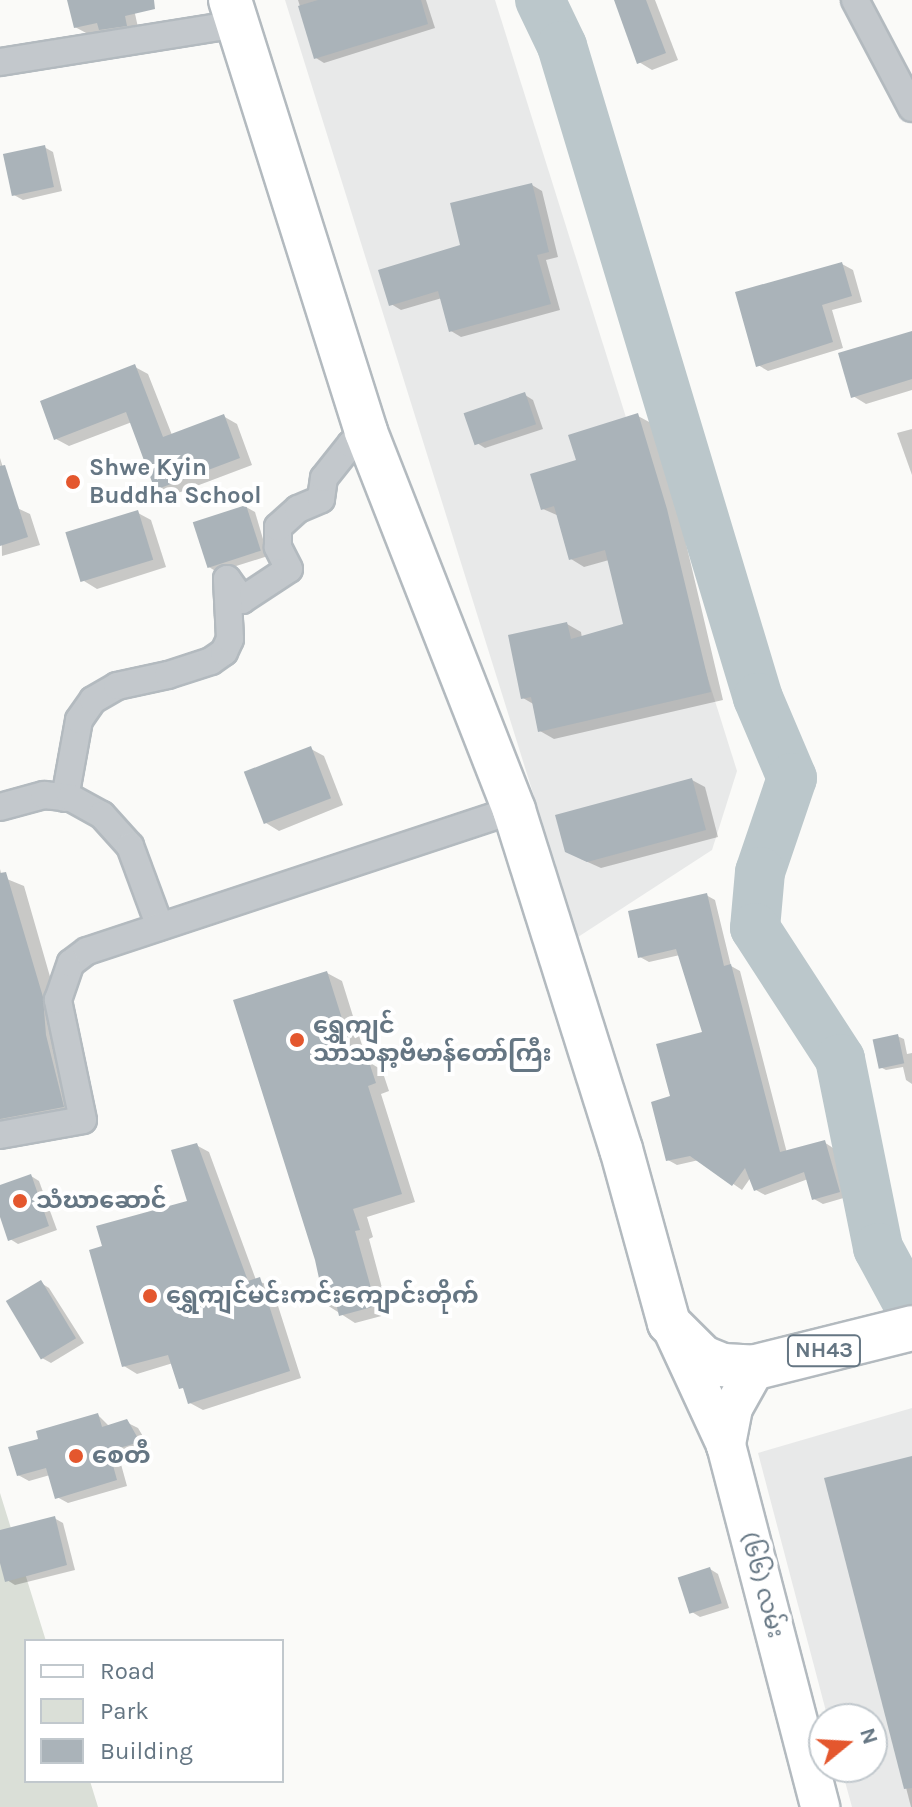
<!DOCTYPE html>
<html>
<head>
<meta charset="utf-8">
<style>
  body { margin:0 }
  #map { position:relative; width:912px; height:1807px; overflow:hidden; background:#fafaf8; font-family:Karla,"Noto Sans Myanmar",sans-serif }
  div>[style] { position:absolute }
  .built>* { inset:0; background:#e8e9e9 }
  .green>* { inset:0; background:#dadfd7 }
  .shadow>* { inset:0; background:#0003 }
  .river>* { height:50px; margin:-25px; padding:0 25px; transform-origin:25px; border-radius:25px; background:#bbc7cb }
  .building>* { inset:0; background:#aab3b9; transform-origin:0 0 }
  .roads { filter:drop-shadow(2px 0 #b3babf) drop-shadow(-2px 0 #b3babf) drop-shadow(0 2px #b3babf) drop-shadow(0 -2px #b3babf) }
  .street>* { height:26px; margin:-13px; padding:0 13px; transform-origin:13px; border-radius:13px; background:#c3c8cc }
  .secondary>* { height:38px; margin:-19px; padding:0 19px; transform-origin:19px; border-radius:19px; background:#fff }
  .primary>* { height:42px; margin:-21px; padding:0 21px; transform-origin:21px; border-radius:21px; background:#fff }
  .highway>* { height:44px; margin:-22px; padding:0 22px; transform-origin:22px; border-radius:22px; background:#fff }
  .dots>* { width:22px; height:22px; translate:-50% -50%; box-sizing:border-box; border:4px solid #fff; border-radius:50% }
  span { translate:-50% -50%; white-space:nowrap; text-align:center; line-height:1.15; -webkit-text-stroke:8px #fff; paint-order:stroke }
  .shield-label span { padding:2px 6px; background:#fff; border:2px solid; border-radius:6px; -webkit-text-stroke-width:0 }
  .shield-label { font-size:22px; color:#657683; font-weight:700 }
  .poi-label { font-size:24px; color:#657683; font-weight:700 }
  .left { translate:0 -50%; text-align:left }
  .street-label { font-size:24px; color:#657683 }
  .legend { position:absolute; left:24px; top:1639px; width:260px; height:144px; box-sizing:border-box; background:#fff; border:2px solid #c1c8cd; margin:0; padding:10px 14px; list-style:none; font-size:24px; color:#657683 }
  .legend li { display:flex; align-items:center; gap:16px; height:40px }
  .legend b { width:40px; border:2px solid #c1c8cd }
  .north { position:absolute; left:808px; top:1703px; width:80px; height:80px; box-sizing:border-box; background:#fff; border:2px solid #c1c8cd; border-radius:50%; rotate:72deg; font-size:22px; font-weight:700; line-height:32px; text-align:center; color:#657683 }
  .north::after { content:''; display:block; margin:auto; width:28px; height:36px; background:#e4572e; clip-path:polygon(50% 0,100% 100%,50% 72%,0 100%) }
</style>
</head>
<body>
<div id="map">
  <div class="built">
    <div style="clip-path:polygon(285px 0,495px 0,737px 771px,712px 850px,578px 937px)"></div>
    <div style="clip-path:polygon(912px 1408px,912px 1807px,852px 1807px,841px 1767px,872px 1767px,872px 1719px,828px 1719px,758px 1453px)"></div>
  </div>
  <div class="green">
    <div style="clip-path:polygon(0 1493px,46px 1641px,26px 1641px,26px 1781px,90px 1781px,98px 1807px,0 1807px)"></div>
  </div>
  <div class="shadow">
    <div style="clip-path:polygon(69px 0,132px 0,139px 32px,114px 36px,104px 31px,88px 34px,75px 27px)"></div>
    <div style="clip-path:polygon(298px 0,426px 0,435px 28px,324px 63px,316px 58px)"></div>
    <div style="clip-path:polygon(616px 0,655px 0,678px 60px,652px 70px,639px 62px)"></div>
    <div style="clip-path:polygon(44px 147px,53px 152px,62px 191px,23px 200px,14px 195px)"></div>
    <div style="clip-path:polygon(532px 185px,542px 191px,558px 257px,546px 260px,560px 310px,461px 337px,451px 331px,442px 298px,401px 310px,391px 304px)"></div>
    <div style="clip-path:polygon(842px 264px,853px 270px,862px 302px,832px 310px,843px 348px,768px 371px,758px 365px)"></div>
    <div style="clip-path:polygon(912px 333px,912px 390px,866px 404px,853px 396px)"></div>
    <div style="clip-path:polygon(135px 367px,148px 374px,172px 435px,223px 416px,237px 424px,252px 465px,170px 496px,157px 488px,132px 422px,69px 446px,56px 439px)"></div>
    <div style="clip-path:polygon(525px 395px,533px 400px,543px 429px,485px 448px,477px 443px)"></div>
    <div style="clip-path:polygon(638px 416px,651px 423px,680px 518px,723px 700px,554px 739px,540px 731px,535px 705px,523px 698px,567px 624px,581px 632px,582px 638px,626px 625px,609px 560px,584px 567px,571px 559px,559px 516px,543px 509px,578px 461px)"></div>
    <div style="clip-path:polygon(912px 429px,912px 475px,897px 433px)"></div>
    <div style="clip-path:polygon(0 458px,15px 507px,30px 514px,40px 545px,2px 556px)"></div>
    <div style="clip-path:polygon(246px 507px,255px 512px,268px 556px,217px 572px,209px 567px)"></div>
    <div style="clip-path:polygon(138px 513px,151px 520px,166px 567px,97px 589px,84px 581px)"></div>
    <div style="clip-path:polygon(311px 749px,324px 756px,343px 805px,279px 831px,266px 823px)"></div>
    <div style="clip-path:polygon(692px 780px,705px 787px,718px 837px,601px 868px,581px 859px)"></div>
    <div style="clip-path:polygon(0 869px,2px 877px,24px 886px,59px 1008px,80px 1116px,0 1140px)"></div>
    <div style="clip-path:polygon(706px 895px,715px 900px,731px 966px,740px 971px,787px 1153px,824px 1142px,833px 1148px,847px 1197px,823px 1204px,814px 1199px,808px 1179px,765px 1195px,756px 1190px,751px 1177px,742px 1190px,699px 1160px,677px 1165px,668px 1160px,673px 1098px,704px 1033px,680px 955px,649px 962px,640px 957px)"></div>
    <div style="clip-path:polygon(327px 973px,342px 981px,367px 1061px,382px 1070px,389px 1091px,381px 1094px,415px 1202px,367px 1217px,373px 1237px,369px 1239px,389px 1314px,355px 1323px,327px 1305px)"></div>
    <div style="clip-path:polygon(897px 1036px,904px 1039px,907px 1054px,912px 1053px,912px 1084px,906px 1080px,903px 1067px,886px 1070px,880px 1067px)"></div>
    <div style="clip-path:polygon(196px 1145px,209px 1152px,256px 1280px,272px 1287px,301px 1378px,203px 1410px,190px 1403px,173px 1363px,137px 1374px,124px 1366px,189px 1202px)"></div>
    <div style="clip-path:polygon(31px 1176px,39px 1181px,57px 1230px,18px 1244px,10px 1239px,0 1211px,0 1187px)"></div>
    <div style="clip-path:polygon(41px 1283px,49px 1288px,84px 1343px,51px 1363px,42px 1358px)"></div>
    <div style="clip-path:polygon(98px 1415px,110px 1427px,126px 1422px,138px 1428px,150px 1448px,119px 1457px,127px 1486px,68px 1503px,57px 1497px,50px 1475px,29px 1481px,18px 1475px,40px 1440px)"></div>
    <div style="clip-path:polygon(912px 1458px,912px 1807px,911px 1807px,827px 1480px)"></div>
    <div style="clip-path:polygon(54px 1518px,63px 1523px,75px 1570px,15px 1585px,7px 1580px,0 1555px,0 1532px)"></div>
    <div style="clip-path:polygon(710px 1569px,718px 1574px,729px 1608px,700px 1617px,692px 1612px)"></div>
  </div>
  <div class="river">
    <div style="left:540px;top:0;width:51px;rotate:64.4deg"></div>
    <div style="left:562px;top:46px;width:681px;rotate:73.27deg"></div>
    <div style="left:758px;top:698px;width:87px;rotate:67deg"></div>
    <div style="left:792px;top:778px;width:99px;rotate:108.8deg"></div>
    <div style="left:760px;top:872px;width:56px;rotate:95.1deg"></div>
    <div style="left:755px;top:928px;width:156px;rotate:57deg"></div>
    <div style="left:840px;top:1059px;width:193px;rotate:78.6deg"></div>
    <div style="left:878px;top:1248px;width:72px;rotate:61.6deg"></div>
  </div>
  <div class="building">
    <div style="clip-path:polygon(67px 0,154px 0,155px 9px,125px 16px,127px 26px,99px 30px,97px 23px,74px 28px)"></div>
    <div style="clip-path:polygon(318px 0,421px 0,428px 24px,314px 59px,298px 6px)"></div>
    <div style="clip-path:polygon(614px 0,646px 0,666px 53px,637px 64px)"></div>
    <div style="left:45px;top:145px;width:43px;height:43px;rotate:78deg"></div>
    <div style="clip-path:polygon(532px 183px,549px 252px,537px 255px,551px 304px,449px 332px,438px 291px,389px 306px,378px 270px,460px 245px,450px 203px)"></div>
    <div style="clip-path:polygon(842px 262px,852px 296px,822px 305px,833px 342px,756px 367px,735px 292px)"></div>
    <div style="clip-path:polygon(912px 331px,912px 379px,851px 398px,838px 353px)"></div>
    <div style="clip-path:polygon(135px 364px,163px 437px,224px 414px,240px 458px,155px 490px,126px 412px,54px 440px,40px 401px)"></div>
    <div style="left:525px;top:392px;width:34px;height:65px;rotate:71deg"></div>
    <div style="clip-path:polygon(638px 413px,667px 509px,711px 692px,538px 732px,531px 697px,521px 699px,508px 635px,567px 622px,571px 639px,623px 624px,605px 550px,569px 560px,554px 506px,541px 510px,530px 474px,576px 460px,568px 435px)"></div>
    <div style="clip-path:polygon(5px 465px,28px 537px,0 546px,0 466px)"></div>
    <div style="left:246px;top:505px;width:48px;height:56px;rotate:72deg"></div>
    <div style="left:138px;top:510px;width:52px;height:76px;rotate:73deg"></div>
    <div style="left:311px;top:746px;width:56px;height:72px;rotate:69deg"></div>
    <div style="clip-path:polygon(692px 778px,706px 830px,587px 862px,565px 852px,555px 815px)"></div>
    <div style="clip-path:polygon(6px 872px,43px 997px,46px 1035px,64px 1107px,0 1119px,0 873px)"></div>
    <div style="clip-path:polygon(707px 893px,724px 966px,731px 964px,780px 1152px,825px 1140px,840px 1192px,812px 1200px,804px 1172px,754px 1191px,745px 1168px,732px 1186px,690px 1156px,666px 1161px,651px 1102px,670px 1096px,656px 1044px,702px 1032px,676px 949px,638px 958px,628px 911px)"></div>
    <div style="clip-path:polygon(327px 971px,356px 1063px,368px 1059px,376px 1083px,368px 1086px,402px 1194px,353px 1209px,360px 1230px,355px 1231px,376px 1306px,339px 1316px,336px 1303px,325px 1306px,315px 1260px,233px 1000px)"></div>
    <div style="left:898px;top:1034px;width:30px;height:26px;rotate:78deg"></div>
    <div style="clip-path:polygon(197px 1143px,248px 1281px,260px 1277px,290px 1371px,188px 1404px,183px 1388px,179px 1389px,168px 1355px,122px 1367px,89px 1250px,102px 1246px,96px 1226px,187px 1201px,171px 1150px)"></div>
    <div style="clip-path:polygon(31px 1174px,49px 1226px,8px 1241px,0 1217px,0 1185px)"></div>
    <div style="left:41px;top:1280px;width:68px;height:41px;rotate:59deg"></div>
    <div style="clip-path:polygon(98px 1413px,102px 1427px,127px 1419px,140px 1442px,109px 1451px,117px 1480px,55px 1499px,46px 1468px,17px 1476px,8px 1447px,38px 1439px,36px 1431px)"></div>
    <div style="clip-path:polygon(912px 1456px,912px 1788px,904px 1789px,824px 1478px)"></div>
    <div style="clip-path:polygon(55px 1516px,67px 1565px,5px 1582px,0 1563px,0 1530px)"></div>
    <div style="left:710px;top:1567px;width:38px;height:34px;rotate:72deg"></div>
  </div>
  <div class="roads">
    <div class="street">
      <div style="left:855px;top:0;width:122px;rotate:62.2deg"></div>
      <div style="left:0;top:62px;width:241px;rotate:-9.1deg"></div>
      <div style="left:227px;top:579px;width:26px;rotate:54deg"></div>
      <div style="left:242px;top:600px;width:56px;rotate:-33.4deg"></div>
      <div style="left:289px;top:569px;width:25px;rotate:-117deg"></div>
      <div style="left:278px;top:547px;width:20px;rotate:-90deg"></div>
      <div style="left:278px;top:527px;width:27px;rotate:-42deg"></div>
      <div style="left:298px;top:509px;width:25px;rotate:-23deg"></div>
      <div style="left:321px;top:499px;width:21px;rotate:-82deg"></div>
      <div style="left:324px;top:478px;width:43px;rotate:-51.5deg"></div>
      <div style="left:351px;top:444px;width:19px;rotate:-39deg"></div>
      <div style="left:65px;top:798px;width:79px;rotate:-79.8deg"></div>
      <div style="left:79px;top:720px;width:24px;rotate:-55deg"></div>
      <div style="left:93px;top:700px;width:28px;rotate:-30deg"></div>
      <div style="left:117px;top:686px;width:52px;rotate:-12.2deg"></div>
      <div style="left:168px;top:675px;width:45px;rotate:-18deg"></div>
      <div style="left:211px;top:661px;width:16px;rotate:-35deg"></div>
      <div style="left:224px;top:652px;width:14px;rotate:-65deg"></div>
      <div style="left:230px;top:639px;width:60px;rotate:-92.9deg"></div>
      <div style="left:0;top:807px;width:46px;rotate:-15.3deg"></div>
      <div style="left:44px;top:795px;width:27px;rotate:6deg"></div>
      <div style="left:71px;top:798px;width:35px;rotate:29deg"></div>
      <div style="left:102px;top:815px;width:42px;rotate:47.9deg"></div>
      <div style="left:130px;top:846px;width:86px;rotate:69.7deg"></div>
      <div style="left:0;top:1135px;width:84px;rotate:-10.2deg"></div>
      <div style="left:83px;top:1120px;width:123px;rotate:-101.8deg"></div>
      <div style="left:58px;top:1000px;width:39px;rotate:-71deg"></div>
      <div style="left:71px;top:963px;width:20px;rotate:-37deg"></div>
      <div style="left:87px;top:951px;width:450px;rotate:-18.3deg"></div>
    </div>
    <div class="secondary">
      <div style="left:672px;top:1328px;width:129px;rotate:65.2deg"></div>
      <div style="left:756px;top:1367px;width:47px;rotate:119.3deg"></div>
      <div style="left:733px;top:1408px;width:38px;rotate:101deg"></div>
      <div style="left:726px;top:1445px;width:374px;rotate:75.4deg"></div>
    </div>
    <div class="primary">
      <div style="left:230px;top:0;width:453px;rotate:72.5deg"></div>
      <div style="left:366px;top:432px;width:406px;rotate:68.6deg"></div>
      <div style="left:514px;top:810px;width:355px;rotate:72.5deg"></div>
      <div style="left:621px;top:1149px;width:180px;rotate:74.6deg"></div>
      <div style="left:669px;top:1323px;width:48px;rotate:45deg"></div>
      <div style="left:703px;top:1357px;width:22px;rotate:22deg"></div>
      <div style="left:723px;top:1365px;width:33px;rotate:3deg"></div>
    </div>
    <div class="highway">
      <div style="left:756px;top:1367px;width:161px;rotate:-14deg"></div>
    </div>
  </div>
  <div class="dots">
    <div style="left:73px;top:482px;background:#e4572e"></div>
    <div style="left:297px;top:1040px;background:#e4572e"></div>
    <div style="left:20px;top:1201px;background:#e4572e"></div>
    <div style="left:150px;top:1296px;background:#e4572e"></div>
    <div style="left:76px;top:1456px;background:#e4572e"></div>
  </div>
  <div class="shield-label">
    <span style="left:824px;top:1351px">NH43</span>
  </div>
  <div class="poi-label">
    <span class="left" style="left:89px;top:482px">Shwe Kyin<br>Buddha School</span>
    <span class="left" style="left:313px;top:1040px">ရွှေကျင်<br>သာသနာ့ဗိမာန်တော်ကြီး</span>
    <span class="left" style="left:36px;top:1201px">သံဃာဆောင်</span>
    <span class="left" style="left:166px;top:1296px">ရွှေကျင်မင်းကင်းကျောင်းတိုက်</span>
    <span class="left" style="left:92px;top:1456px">စေတီ</span>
  </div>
  <div class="street-label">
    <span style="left:762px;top:1585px;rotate:75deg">(၆၆) လမ်း</span>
  </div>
  <ul class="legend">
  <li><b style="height:10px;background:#fff"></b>Road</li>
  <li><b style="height:22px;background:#dadfd7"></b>Park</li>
  <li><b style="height:22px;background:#aab3b9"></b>Building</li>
  </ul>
  <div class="north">N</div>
</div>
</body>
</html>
